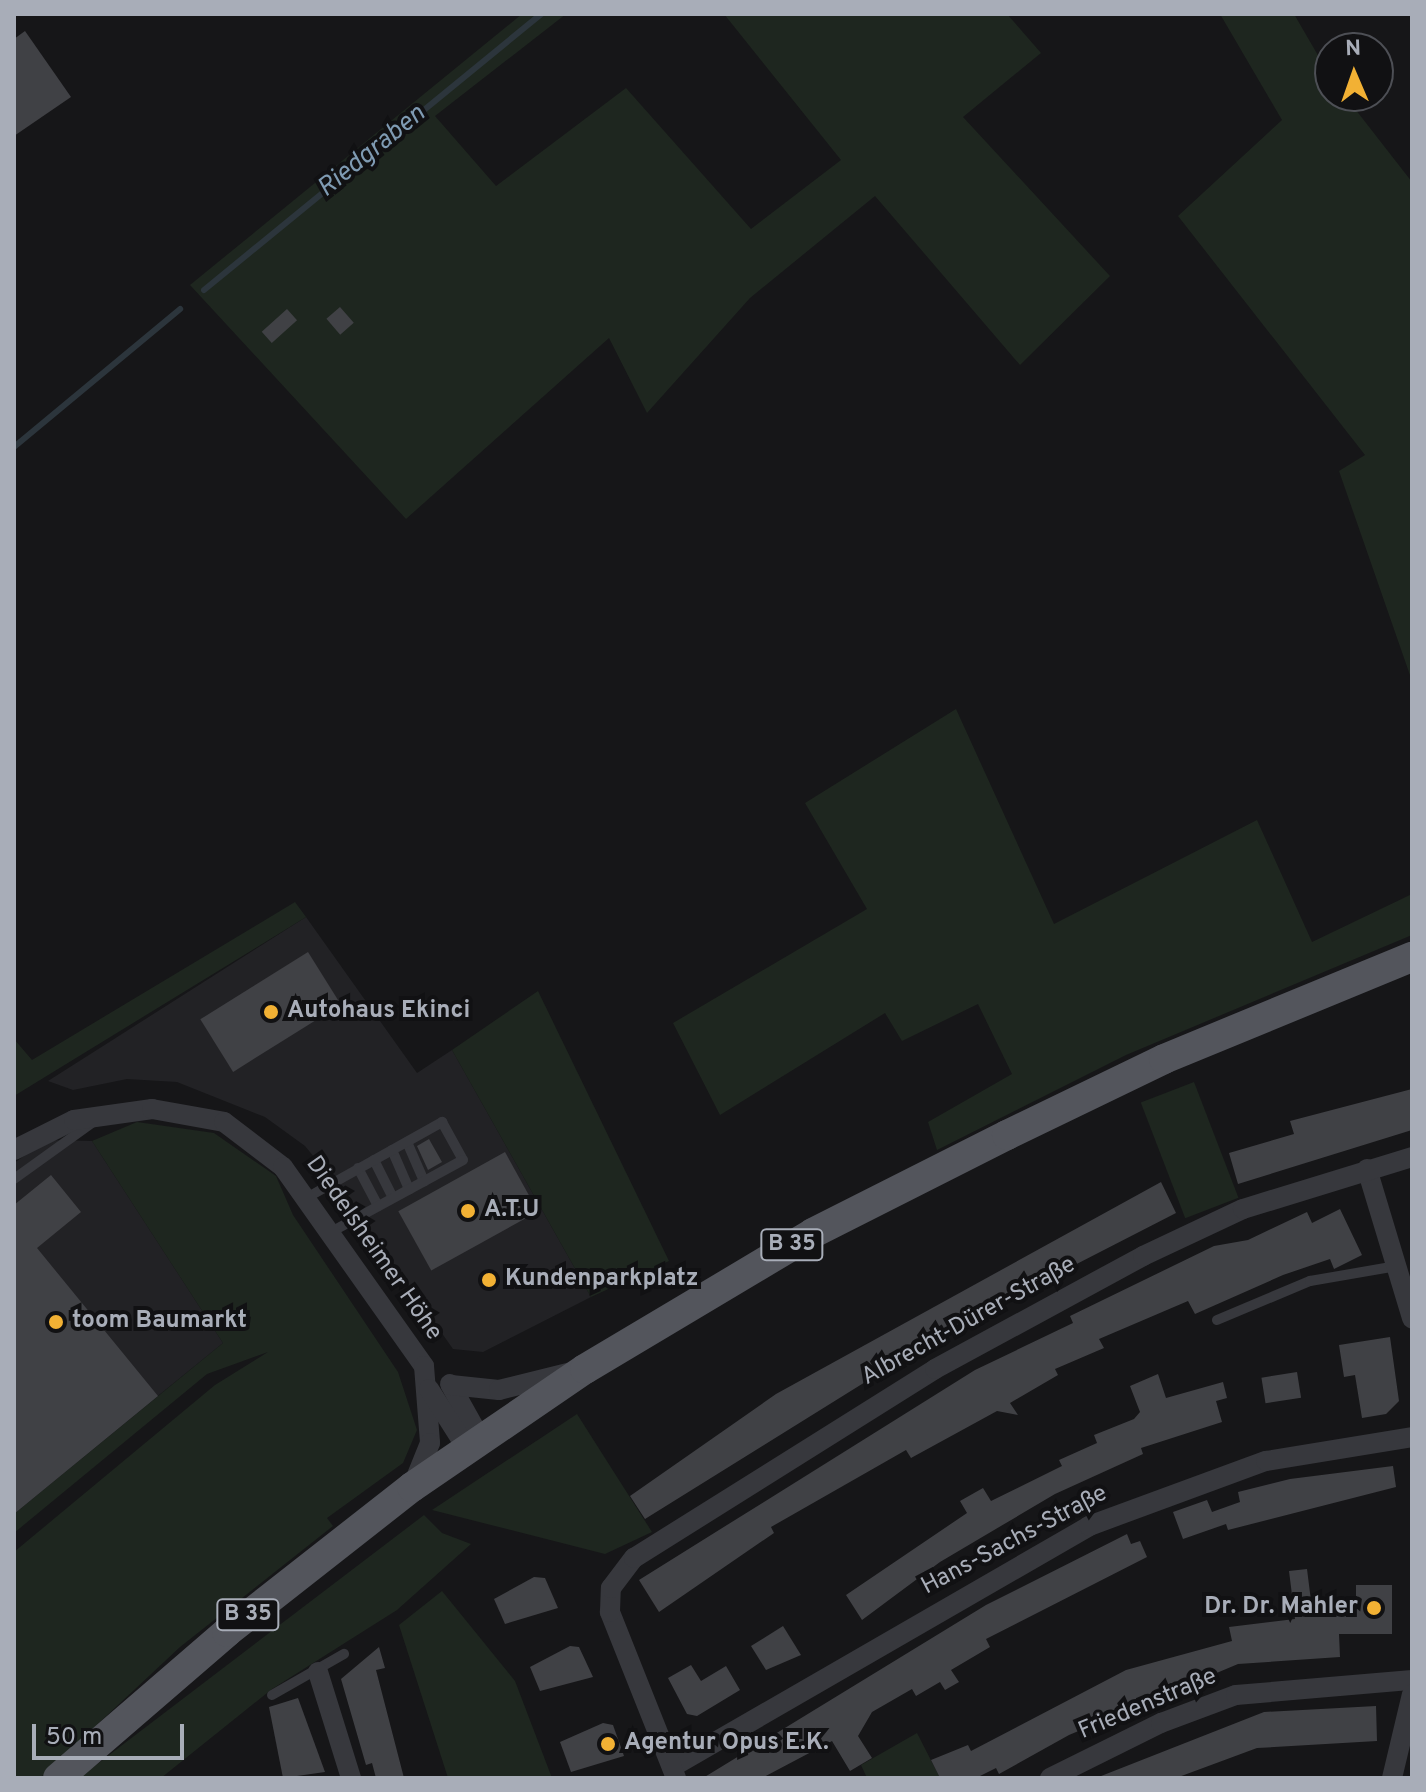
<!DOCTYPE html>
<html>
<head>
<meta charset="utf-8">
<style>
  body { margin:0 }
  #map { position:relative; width:1426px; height:1792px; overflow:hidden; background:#161618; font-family:Overpass,sans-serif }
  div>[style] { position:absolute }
  .built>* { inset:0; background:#222225 }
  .green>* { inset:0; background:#1e261f; transform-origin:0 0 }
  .stream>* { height:6px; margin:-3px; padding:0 3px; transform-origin:3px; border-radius:3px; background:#2c353c }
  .building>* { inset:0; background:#404145; transform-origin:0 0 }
  .service>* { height:10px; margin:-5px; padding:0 5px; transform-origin:5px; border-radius:5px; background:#37383d }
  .minor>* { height:20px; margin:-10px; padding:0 10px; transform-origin:10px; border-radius:10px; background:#37383d }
  .primary>* { height:30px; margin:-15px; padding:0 15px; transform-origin:15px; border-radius:15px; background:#53555c }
  .dots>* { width:22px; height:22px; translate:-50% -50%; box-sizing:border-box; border:4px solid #111113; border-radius:50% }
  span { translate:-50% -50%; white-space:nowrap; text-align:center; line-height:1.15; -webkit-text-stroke:8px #111113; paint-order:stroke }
  .shield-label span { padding:2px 6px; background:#111113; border:2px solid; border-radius:6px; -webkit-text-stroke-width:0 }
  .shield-label { font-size:22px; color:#a8adb8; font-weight:700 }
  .poi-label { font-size:24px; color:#a8adb8; font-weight:700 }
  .left { translate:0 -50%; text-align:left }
  .right { translate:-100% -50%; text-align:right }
  .street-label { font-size:24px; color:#a8adb8 }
  .water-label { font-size:26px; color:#7f9bb3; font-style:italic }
  .frame { position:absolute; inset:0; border:16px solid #a8adb8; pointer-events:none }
  .north { position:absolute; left:1314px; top:32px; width:80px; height:80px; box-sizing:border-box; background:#111113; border:2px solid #4d4f55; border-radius:50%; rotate:358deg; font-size:22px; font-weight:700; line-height:32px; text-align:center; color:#a8adb8 }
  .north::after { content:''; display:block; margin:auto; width:28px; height:36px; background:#f2b134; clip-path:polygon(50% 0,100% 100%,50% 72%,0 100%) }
  .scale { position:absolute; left:32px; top:1724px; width:152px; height:36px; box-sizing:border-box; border:4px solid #a8adb8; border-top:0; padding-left:10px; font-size:24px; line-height:28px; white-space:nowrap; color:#a8adb8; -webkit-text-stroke:6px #111113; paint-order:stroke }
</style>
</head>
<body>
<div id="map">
  <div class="built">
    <div style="clip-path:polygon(306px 917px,417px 1073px,452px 1050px,591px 1297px,483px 1352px,453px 1349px,337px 1185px,305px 1146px,265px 1117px,177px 1082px,127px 1079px,73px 1090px,48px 1081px)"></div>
    <div style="clip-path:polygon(47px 1140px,92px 1141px,223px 1343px,14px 1513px,14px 1163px)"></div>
  </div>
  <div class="green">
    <div style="clip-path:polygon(522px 14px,566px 14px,435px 116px,496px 186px,626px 88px,751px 229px,841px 160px,724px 14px,1007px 14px,1041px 53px,963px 117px,1110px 276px,1020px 365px,875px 196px,750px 298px,647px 413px,609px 338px,406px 519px,190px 285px)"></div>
    <div style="clip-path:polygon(1220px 14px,1294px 14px,1330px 76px,1330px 96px,1345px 96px,1412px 182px,1412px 681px,1339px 471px,1365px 455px,1178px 216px,1282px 120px)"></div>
    <div style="clip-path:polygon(956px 709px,1054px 924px,1257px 820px,1312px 942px,1412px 894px,1412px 935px,1126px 1055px,937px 1150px,928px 1122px,1012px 1074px,978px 1004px,902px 1041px,885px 1013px,720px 1115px,673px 1023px,867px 909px,805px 803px)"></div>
    <div style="clip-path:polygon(295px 902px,306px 917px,14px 1096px,14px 1039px,32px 1060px)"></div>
    <div style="clip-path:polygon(538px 991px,669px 1261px,591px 1297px,452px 1050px)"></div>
    <div style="left:1194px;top:1082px;width:124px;height:57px;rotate:69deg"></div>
    <div style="clip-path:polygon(137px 1122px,214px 1133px,276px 1176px,293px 1215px,398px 1372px,417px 1430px,403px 1463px,327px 1518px,333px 1526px,180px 1647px,40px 1778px,14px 1778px,14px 1552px,215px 1385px,268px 1352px,207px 1374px,14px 1533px,14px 1514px,223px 1343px,92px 1141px)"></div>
    <div style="clip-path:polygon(577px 1414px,652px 1532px,605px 1554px,432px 1510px)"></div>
    <div style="clip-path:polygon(424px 1515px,442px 1533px,471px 1544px,397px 1610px,272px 1689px,161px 1778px,79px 1778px)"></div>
    <div style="clip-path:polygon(442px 1591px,515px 1681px,552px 1778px,448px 1778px,399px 1625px)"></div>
    <div style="clip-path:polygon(917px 1733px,940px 1778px,867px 1778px,861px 1765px)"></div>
  </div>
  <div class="stream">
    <div style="left:204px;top:290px;width:436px;rotate:-39.3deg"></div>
    <div style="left:14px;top:447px;width:216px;rotate:-39.7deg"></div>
  </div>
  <div class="building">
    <div style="clip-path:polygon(25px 31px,71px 97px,14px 136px,14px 39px)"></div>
    <div style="left:340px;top:307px;width:21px;height:18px;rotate:49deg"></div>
    <div style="left:287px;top:309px;width:15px;height:34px;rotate:48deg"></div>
    <div style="left:308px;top:952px;width:62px;height:127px;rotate:58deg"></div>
    <div style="clip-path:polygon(1412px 1089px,1412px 1130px,1238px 1184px,1229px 1153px,1294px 1134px,1290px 1121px)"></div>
    <div style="clip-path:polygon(429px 1139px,442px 1162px,428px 1170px,417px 1146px)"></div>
    <div style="left:505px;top:1152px;width:68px;height:122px;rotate:61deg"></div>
    <div style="clip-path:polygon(51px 1175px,81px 1212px,37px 1248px,158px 1396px,14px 1514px,14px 1205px)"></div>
    <div style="clip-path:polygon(1161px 1182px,1176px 1213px,952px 1328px,645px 1519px,630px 1496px,776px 1394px)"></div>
    <div style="clip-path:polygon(1340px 1209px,1362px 1255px,1334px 1269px,1330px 1259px,1283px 1275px,1195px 1314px,1188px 1301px,1099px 1339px,1104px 1348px,1055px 1369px,1058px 1375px,1010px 1403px,1018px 1415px,997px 1411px,911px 1458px,906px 1450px,771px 1527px,774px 1533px,659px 1612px,639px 1580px,975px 1370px,1073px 1323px,1070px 1316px,1214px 1246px,1248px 1240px,1307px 1212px,1312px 1223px)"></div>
    <div style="clip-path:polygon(1390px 1337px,1399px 1401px,1386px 1414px,1362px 1418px,1355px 1375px,1344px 1377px,1339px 1345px)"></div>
    <div style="left:1297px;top:1372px;width:26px;height:36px;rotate:81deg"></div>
    <div style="clip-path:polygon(1158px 1374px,1166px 1398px,1223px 1382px,1227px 1398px,1216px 1401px,1222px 1422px,1141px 1448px,1143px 1454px,1055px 1494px,940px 1562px,862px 1620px,846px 1595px,967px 1513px,960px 1501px,983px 1488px,991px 1501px,1062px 1466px,1059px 1460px,1097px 1443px,1094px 1435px,1134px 1419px,1140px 1412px,1130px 1386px)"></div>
    <div style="clip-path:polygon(1393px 1466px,1396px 1487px,1228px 1530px,1226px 1524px,1183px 1539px,1173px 1512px,1207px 1500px,1212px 1512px,1240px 1502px,1238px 1492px,1290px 1479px)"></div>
    <div style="clip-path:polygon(1127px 1534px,1131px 1544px,1140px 1541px,1147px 1557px,986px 1639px,990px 1647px,951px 1670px,959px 1682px,945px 1690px,940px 1682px,916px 1696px,912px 1689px,872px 1712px,858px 1736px,872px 1758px,850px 1771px,832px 1741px,762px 1778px,703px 1778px,986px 1605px)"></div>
    <div style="clip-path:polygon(1307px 1569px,1311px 1601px,1356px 1598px,1356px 1585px,1392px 1585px,1392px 1634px,1339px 1634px,1340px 1657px,1238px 1664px,1069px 1735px,999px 1774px,996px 1768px,976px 1778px,940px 1778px,931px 1760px,968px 1745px,971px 1751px,1126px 1670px,1232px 1641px,1229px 1627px,1295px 1619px,1289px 1571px)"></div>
    <div style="clip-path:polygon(534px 1577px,545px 1578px,558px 1608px,505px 1624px,494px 1599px)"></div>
    <div style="clip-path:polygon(783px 1626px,801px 1655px,766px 1670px,751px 1646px)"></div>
    <div style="clip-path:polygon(570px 1646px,579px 1647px,593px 1677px,540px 1691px,530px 1667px)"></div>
    <div style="clip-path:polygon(379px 1647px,385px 1668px,376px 1670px,404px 1778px,376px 1778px,372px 1763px,366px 1765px,341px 1679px)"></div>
    <div style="clip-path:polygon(691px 1665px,701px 1681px,726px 1666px,740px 1690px,697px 1716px,687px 1714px,668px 1678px)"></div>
    <div style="clip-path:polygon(298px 1698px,325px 1772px,283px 1778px,269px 1707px)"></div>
    <div style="clip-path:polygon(1376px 1706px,1377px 1741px,1257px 1748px,1176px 1778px,1096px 1778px,1264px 1712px)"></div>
    <div style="clip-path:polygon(603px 1723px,613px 1725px,624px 1756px,571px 1772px,560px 1742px)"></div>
  </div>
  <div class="service">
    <div style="left:407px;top:1142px;width:43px;rotate:66.4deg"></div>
    <div style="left:392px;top:1150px;width:43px;rotate:66.4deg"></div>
    <div style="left:374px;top:1160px;width:42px;rotate:63.4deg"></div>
    <div style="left:358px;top:1168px;width:43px;rotate:62.2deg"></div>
    <div style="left:14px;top:1179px;width:101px;rotate:-35.7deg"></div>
    <div style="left:308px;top:1197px;width:154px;rotate:-29.2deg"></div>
    <div style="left:442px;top:1122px;width:43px;rotate:61.1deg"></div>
    <div style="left:463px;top:1160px;width:150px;rotate:151.4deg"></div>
    <div style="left:1217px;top:1320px;width:101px;rotate:-22.8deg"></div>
    <div style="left:1310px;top:1281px;width:88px;rotate:-9.8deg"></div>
    <div style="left:272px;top:1695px;width:83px;rotate:-29.7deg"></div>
  </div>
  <div class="minor">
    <div style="left:14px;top:1150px;width:67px;rotate:-26.6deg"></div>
    <div style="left:74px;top:1120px;width:79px;rotate:-8deg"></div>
    <div style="left:152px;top:1109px;width:73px;rotate:10.2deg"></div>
    <div style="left:224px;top:1122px;width:74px;rotate:37.3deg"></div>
    <div style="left:283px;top:1167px;width:244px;rotate:54.7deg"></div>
    <div style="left:424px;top:1366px;width:77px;rotate:85.5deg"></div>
    <div style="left:430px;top:1443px;width:38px;rotate:112deg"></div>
    <div style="left:1367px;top:1169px;width:156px;rotate:73.2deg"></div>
    <div style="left:450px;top:1384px;width:62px;rotate:60.9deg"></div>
    <div style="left:451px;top:1385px;width:48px;rotate:5.9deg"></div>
    <div style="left:499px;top:1390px;width:75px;rotate:-13.9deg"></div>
    <div style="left:429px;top:1389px;width:69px;rotate:57.5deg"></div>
    <div style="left:318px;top:1672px;width:111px;rotate:72.7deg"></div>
    <div style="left:672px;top:1767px;width:482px;rotate:-30deg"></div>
    <div style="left:1089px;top:1526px;width:189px;rotate:-20.2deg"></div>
    <div style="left:1266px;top:1461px;width:148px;rotate:-9.3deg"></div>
    <div style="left:676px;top:1778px;width:179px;rotate:-111.7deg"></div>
    <div style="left:610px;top:1612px;width:24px;rotate:-88deg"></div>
    <div style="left:611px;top:1588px;width:38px;rotate:-53deg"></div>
    <div style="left:634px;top:1558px;width:355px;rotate:-32.1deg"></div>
    <div style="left:935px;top:1369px;width:237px;rotate:-28.5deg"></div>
    <div style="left:1143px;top:1256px;width:110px;rotate:-25.2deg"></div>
    <div style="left:1243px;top:1209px;width:177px;rotate:-17.1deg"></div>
    <div style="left:1050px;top:1778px;width:124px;rotate:-26.4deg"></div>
    <div style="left:1161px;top:1723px;width:80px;rotate:-20.5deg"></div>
    <div style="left:1236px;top:1695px;width:177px;rotate:-4.9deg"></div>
    <div style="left:1392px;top:1778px;width:86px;rotate:-76.6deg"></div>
  </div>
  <div class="primary">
    <div style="left:58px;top:1778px;width:223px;rotate:-40.8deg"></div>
    <div style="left:227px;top:1632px;width:235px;rotate:-38.1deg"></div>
    <div style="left:412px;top:1487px;width:209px;rotate:-34.3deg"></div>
    <div style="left:585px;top:1369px;width:265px;rotate:-30.8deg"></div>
    <div style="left:813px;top:1233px;width:217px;rotate:-26.8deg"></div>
    <div style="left:1007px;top:1135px;width:174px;rotate:-25.8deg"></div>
    <div style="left:1164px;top:1059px;width:268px;rotate:-22.4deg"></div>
  </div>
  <div class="dots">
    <div style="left:271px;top:1012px;background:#f2b134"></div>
    <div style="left:468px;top:1211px;background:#f2b134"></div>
    <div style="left:489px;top:1280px;background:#f2b134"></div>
    <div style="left:56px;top:1322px;background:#f2b134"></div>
    <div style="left:1374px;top:1608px;background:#f2b134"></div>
    <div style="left:608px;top:1744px;background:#f2b134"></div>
  </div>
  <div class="shield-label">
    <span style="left:792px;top:1245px">B 35</span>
    <span style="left:248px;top:1615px">B 35</span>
  </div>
  <div class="poi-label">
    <span class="left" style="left:287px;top:1012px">Autohaus Ekinci</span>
    <span class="left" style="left:484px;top:1211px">A.T.U</span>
    <span class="left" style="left:505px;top:1280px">Kundenparkplatz</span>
    <span class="left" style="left:72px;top:1322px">toom Baumarkt</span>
    <span class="right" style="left:1358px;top:1608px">Dr. Dr. Mahler</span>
    <span class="left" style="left:624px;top:1744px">Agentur Opus E.K.</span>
  </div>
  <div class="street-label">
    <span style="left:373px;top:1249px;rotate:55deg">Diedelsheimer Höhe</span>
    <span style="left:969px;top:1322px;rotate:-29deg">Albrecht-Dürer-Straße</span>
    <span style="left:1015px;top:1541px;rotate:-28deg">Hans-Sachs-Straße</span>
    <span style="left:1148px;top:1705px;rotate:-23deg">Friedenstraße</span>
  </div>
  <div class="water-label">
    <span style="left:372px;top:152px;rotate:-39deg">Riedgraben</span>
  </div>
  <div class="frame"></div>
  <div class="north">N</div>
  <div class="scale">50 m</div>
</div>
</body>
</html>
